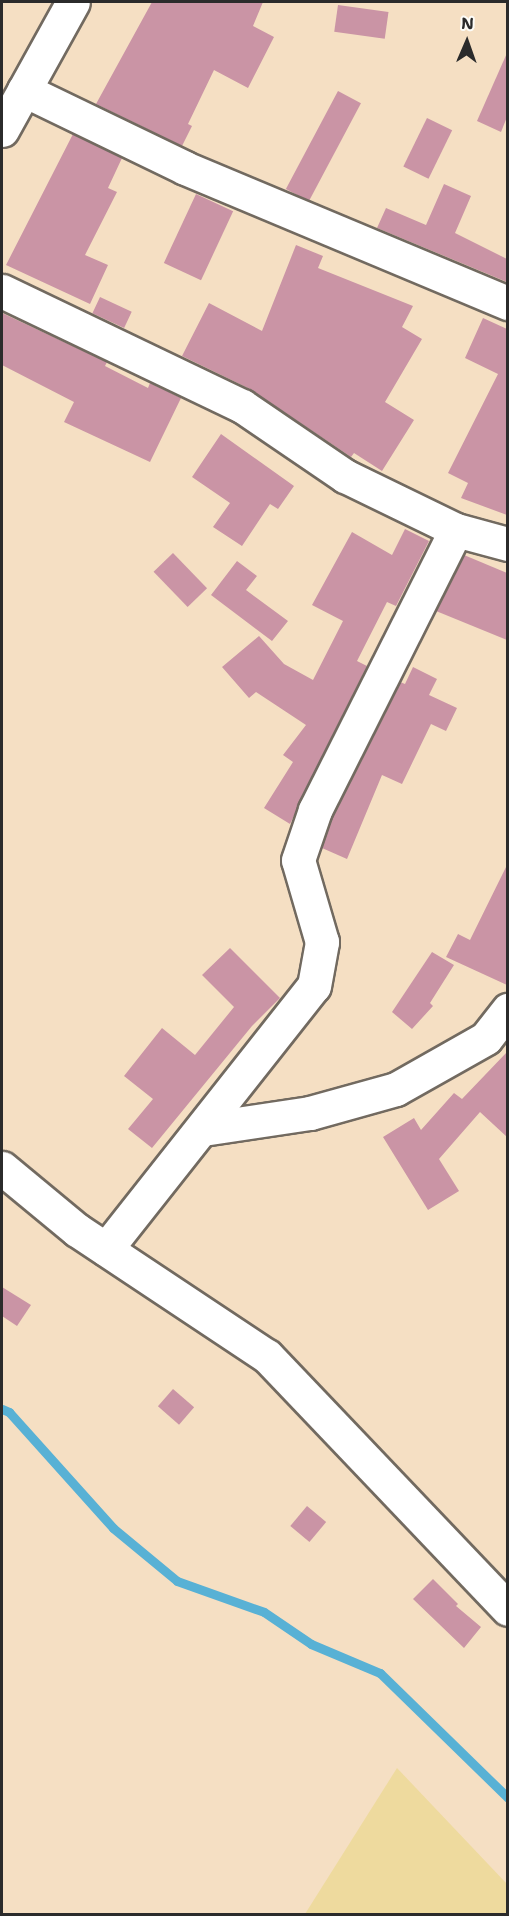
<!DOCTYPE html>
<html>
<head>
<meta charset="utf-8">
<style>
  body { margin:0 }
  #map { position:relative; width:509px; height:1916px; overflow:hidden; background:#f5dfc3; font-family:"Shantell Sans",sans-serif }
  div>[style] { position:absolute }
  .sand>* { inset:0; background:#eeda9e }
  .stream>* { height:9px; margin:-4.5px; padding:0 4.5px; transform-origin:4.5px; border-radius:4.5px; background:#58b1d5 }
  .building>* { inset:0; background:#ca94a5; transform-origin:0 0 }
  .roads { filter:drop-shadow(2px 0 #726a60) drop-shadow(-2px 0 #726a60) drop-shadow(0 2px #726a60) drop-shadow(0 -2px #726a60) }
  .street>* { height:33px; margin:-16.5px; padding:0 16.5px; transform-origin:16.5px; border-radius:16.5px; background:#fff }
  .secondary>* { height:33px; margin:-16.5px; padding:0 16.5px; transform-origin:16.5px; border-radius:16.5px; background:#fff }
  span { translate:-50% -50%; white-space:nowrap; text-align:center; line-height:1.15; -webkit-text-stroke:5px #fdfcf7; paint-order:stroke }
  .frame { position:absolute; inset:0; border:3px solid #2b2b2b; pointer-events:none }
  .north { position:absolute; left:437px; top:12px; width:60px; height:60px; -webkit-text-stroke:4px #fdfcf7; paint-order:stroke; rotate:2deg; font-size:16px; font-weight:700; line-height:24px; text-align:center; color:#2b2b2b }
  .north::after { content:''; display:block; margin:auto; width:21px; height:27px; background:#2b2b2b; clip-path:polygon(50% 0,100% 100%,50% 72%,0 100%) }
</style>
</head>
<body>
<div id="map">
  <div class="sand">
    <div style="clip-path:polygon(397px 1768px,507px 1884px,507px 1914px,305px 1914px)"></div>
  </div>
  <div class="stream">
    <div style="left:2px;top:1409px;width:8px;rotate:23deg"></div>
    <div style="left:9px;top:1412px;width:156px;rotate:48.1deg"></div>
    <div style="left:113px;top:1528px;width:83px;rotate:39.6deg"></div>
    <div style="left:177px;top:1581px;width:92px;rotate:19.6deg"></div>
    <div style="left:264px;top:1612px;width:57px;rotate:34.2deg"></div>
    <div style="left:311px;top:1644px;width:75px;rotate:22.8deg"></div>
    <div style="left:380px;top:1673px;width:179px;rotate:44.3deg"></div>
  </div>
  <div class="building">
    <div style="clip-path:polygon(152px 2px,263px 2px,253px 26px,274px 37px,248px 88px,214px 70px,188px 124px,192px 126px,182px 146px,96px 104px)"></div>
    <div style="left:338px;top:5px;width:51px;height:27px;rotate:8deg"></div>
    <div style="clip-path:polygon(507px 53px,507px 117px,501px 132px,477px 121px)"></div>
    <div style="left:338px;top:91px;width:26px;height:111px;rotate:28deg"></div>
    <div style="left:427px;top:118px;width:28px;height:54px;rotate:26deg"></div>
    <div style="clip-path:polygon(73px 134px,122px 158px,108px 188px,117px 192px,85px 255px,108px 265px,90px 304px,6px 265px)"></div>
    <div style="clip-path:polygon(444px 184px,471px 196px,455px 233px,507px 259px,507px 282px,377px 228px,386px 208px,426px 225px)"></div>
    <div style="left:196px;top:194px;width:41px;height:76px;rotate:25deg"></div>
    <div style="clip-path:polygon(296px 245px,323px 256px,318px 268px,413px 306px,402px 327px,422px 339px,385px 402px,414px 420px,382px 471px,354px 453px,351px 457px,250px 389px,182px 356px,209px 303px,262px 331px)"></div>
    <div style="left:100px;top:297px;width:35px;height:18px;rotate:25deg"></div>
    <div style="clip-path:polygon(2px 313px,107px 362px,105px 366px,148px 388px,150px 383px,181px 398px,150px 462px,64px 422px,74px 402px,2px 365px)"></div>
    <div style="clip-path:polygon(483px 318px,507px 329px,507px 515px,461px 498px,468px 483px,448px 473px,498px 374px,465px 358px)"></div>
    <div style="clip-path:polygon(221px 434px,294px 486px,278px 509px,270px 504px,242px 546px,213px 527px,230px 503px,192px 477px)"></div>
    <div style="clip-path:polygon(405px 529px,429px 541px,396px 606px,387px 602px,357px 661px,367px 666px,290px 824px,264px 808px,293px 762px,283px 755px,306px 725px,256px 692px,249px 698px,222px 667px,259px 636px,284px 664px,313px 680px,343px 621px,312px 605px,352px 532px,392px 555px)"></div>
    <div style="left:173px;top:553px;width:49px;height:27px;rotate:46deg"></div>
    <div style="clip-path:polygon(464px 555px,507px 573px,507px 640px,436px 611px)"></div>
    <div style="clip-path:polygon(237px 561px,257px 576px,246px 590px,288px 621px,272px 641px,211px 595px)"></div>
    <div style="clip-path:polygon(413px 667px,437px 679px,429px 695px,457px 708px,446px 731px,431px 724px,402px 784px,382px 775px,347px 859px,322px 848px,332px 817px,400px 682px,405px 684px)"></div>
    <div style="clip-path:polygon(507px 865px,507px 985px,446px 957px,458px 934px,470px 940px)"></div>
    <div style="clip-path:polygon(230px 948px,280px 998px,252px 1026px,152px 1148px,128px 1129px,153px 1099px,124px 1076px,162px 1028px,195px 1055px,234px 1007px,202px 975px)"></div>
    <div style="clip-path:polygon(432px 952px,454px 965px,430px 1003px,433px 1006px,412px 1029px,392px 1012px)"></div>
    <div style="clip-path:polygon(507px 1052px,507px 1137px,480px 1112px,439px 1159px,459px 1191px,428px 1210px,383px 1137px,414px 1118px,421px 1130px,454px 1093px,462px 1099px)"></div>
    <div style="clip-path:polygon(2px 1287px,31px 1305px,17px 1326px,2px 1316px)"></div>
    <div style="left:173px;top:1389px;width:28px;height:23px;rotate:41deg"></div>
    <div style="left:307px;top:1506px;width:25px;height:26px;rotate:40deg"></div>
    <div style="clip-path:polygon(433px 1579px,458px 1604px,456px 1606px,481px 1627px,464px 1648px,413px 1599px)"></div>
  </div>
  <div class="roads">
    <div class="street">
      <div style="left:24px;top:90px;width:179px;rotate:25.8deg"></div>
      <div style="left:185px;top:168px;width:350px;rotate:22.7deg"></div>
      <div style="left:2px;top:291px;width:266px;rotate:25.6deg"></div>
      <div style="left:242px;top:406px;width:125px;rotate:34.2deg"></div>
      <div style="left:345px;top:476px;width:123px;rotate:25.9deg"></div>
      <div style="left:456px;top:530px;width:54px;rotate:15.1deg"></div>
      <div style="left:203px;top:1129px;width:108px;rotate:-8.5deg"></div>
      <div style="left:310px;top:1113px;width:89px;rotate:-15.6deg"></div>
      <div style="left:396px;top:1089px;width:103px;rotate:-29.5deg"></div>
      <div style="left:486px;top:1038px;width:36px;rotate:-52deg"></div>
      <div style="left:2px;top:1168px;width:97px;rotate:39.6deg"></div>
      <div style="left:77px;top:1230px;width:228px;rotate:33.6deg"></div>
      <div style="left:267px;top:1356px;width:349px;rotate:46.4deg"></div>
      <div style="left:106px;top:1249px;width:335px;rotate:-51.7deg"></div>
      <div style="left:314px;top:986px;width:45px;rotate:-79.7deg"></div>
      <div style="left:322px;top:942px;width:85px;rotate:-106.3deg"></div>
      <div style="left:298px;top:860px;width:53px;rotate:-71.2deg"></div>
      <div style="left:315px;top:810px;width:313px;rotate:-63.3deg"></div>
    </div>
    <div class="secondary">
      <div style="left:2px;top:130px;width:146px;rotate:-61deg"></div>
    </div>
  </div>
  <div class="frame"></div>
  <div class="north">N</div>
</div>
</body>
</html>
